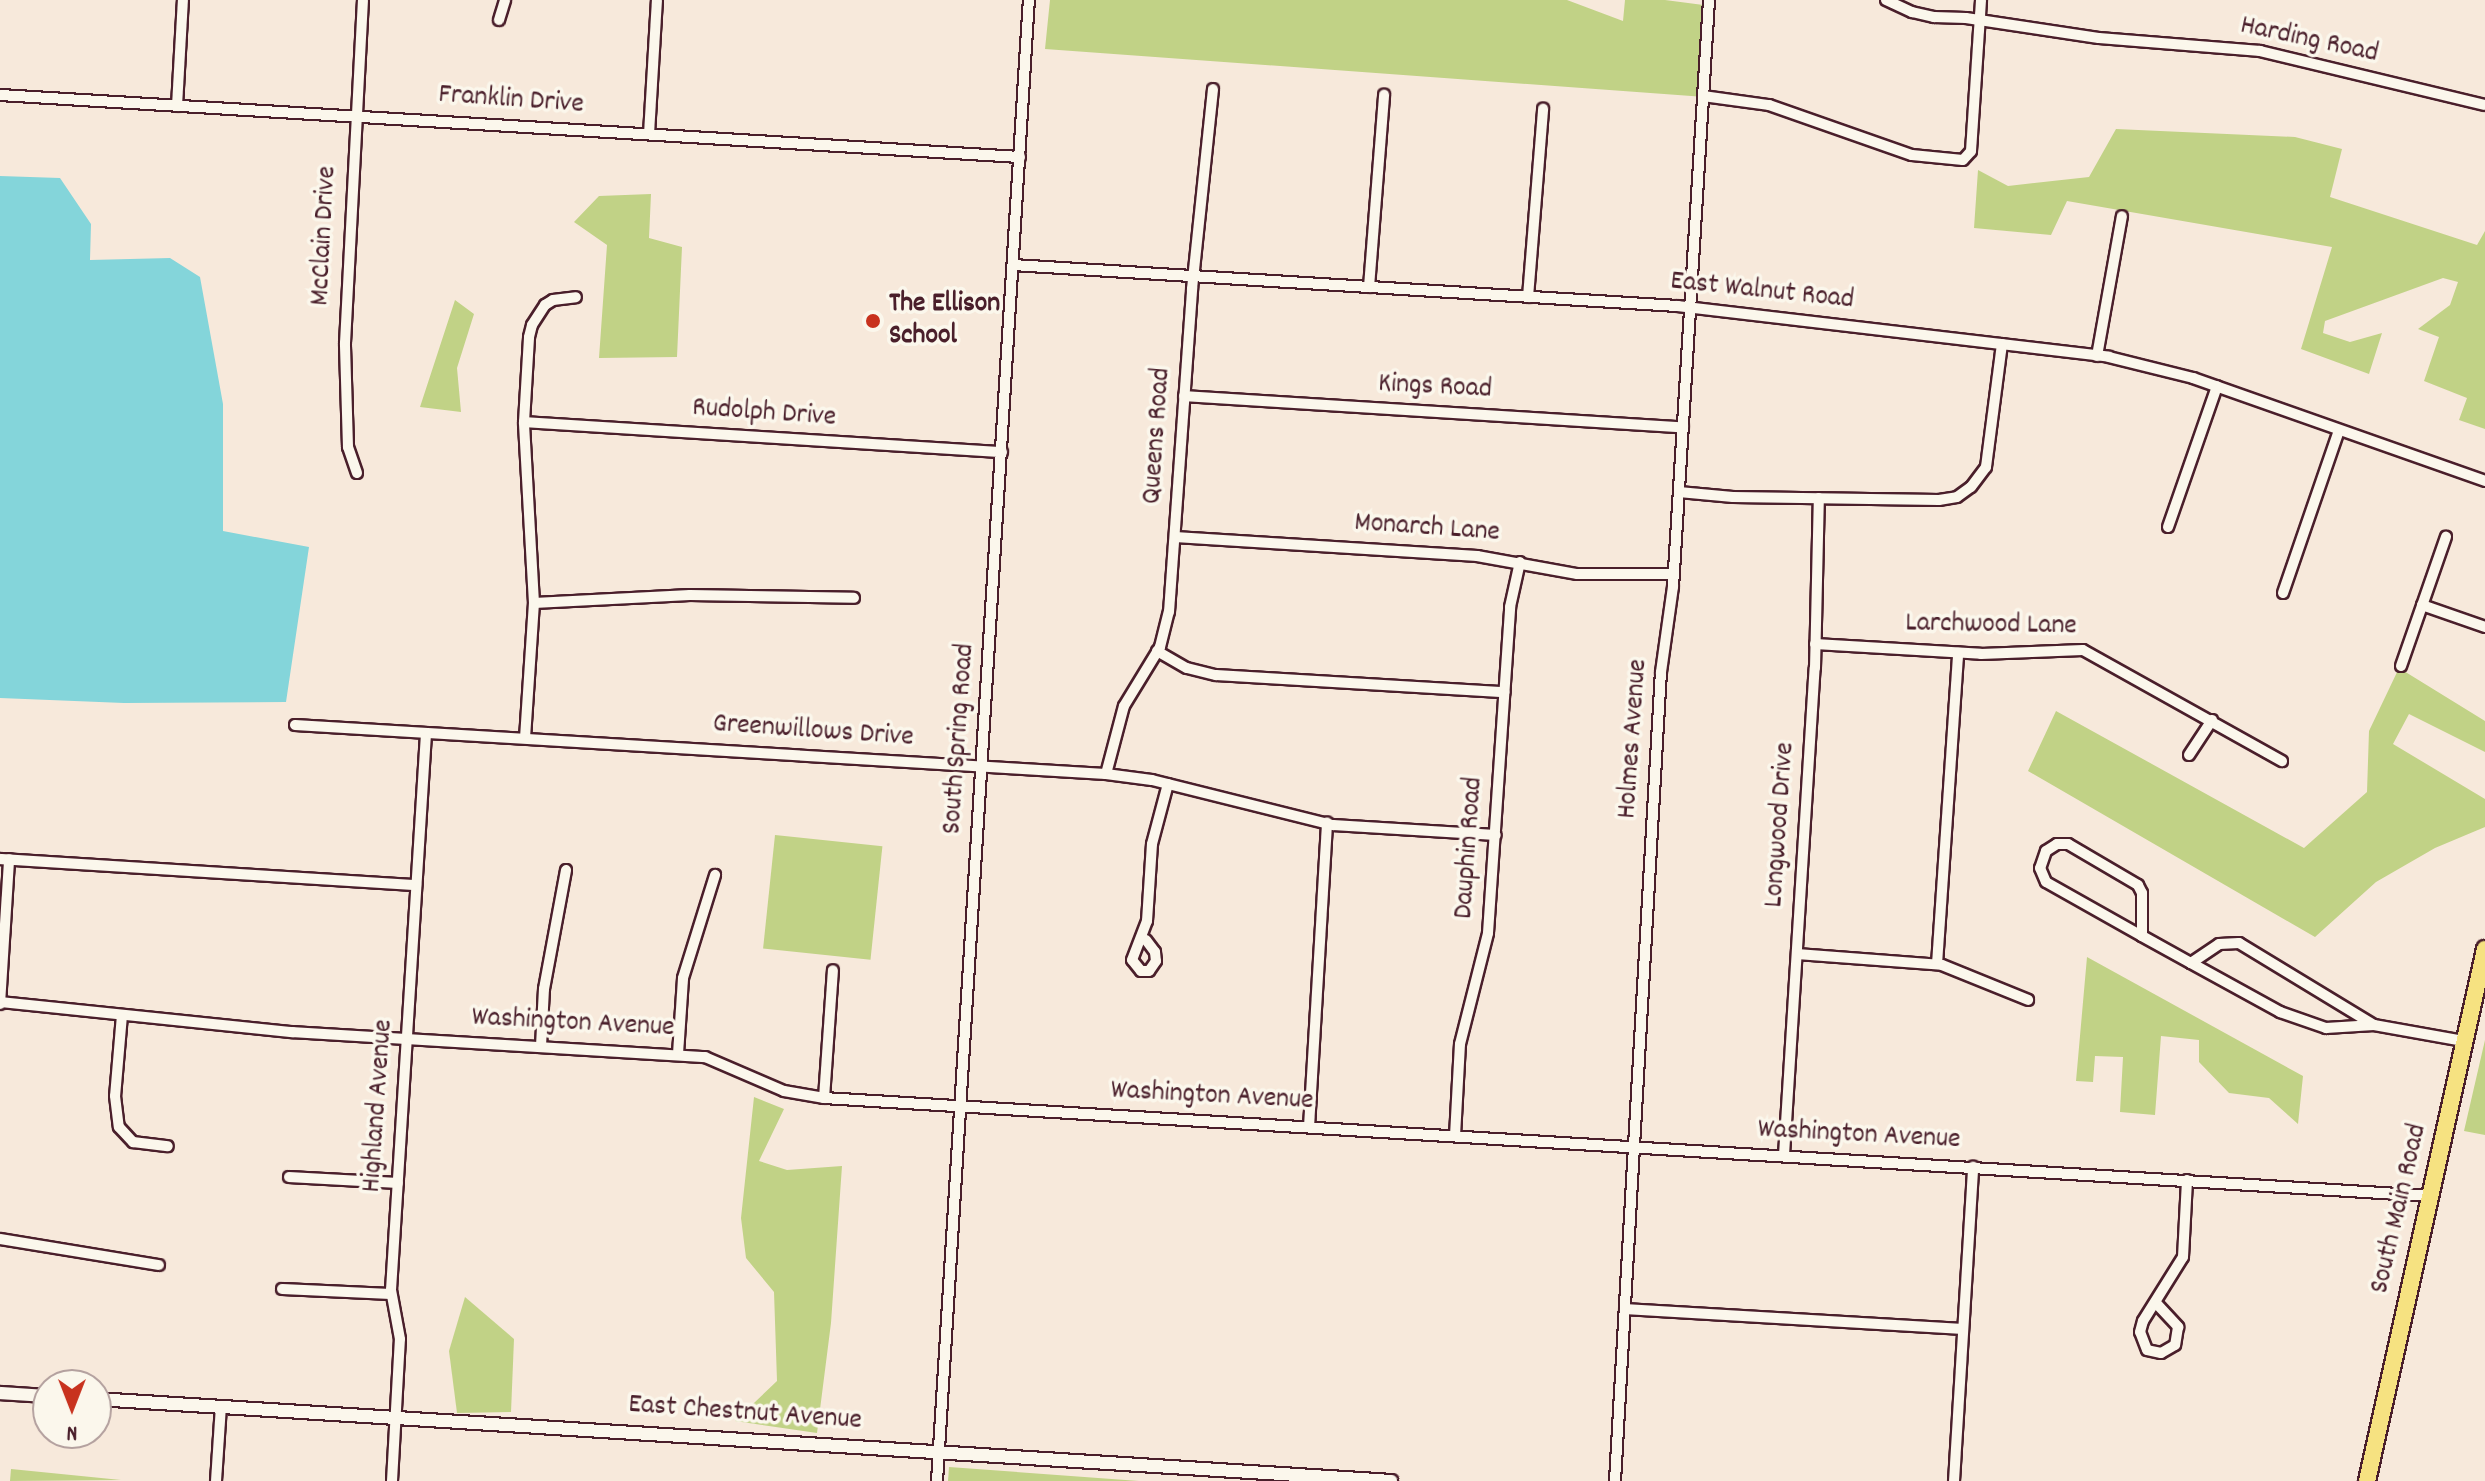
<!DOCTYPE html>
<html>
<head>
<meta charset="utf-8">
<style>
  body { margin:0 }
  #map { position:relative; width:2485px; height:1481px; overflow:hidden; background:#f7e9db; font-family:Dekko,sans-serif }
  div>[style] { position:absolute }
  .green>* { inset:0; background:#c1d286; transform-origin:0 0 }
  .water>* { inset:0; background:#84d5da }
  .roads { filter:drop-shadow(2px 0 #4a1f2b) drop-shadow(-2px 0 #4a1f2b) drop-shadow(0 2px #4a1f2b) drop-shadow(0 -2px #4a1f2b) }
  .minor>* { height:10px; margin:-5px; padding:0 5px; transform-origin:5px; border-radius:5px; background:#fbf7ec }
  .tertiary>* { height:12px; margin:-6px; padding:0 6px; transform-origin:6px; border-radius:6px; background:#fbf7ec }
  .primary>* { height:16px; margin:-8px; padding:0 8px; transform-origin:8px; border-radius:8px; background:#f6e281 }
  .dots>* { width:22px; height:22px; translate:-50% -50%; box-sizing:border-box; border:4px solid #fbf7ec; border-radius:50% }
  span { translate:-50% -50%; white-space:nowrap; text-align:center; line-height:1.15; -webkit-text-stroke:7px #fbf7ec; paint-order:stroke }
  .street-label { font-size:28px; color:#4a1f2b }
  .poi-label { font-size:28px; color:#4a1f2b; font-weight:700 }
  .left { translate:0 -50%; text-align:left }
  .north { position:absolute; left:32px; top:1369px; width:80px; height:80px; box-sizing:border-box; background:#fbf7ec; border:2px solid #b4a19f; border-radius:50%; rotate:180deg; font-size:22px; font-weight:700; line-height:32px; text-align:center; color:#4a1f2b }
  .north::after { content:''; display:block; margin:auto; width:28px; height:36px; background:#c8321e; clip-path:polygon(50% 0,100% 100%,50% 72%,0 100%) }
</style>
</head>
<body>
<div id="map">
  <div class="green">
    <div style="clip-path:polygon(1050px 0,1567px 0,1623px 21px,1625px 0,1665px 0,1711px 6px,1705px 97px,1045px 49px)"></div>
    <div style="clip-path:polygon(2116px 129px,2295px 137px,2342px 149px,2330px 197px,2477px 245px,2485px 231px,2485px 429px,2459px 420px,2467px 398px,2424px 381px,2439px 337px,2418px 329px,2450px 305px,2458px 282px,2443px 278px,2325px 321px,2323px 333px,2350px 342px,2382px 333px,2369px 374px,2301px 349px,2332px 247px,2067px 201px,2051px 235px,1974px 228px,1978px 170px,2008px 186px,2089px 177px)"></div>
    <div style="clip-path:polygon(651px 194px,649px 238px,682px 247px,677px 357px,599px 358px,607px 245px,574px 222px,599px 196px)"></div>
    <div style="clip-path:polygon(455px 300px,474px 314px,457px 368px,461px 412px,420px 407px)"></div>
    <div style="clip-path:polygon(2399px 668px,2485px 721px,2485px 752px,2409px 714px,2393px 744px,2485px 799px,2485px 827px,2435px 848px,2376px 882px,2315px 937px,2028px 771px,2056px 711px,2304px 848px,2367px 792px,2369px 731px)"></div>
    <div style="left:775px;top:835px;width:108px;height:114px;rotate:6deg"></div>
    <div style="clip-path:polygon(2087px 957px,2303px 1076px,2298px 1124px,2269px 1098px,2229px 1093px,2199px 1062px,2199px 1040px,2161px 1036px,2155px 1115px,2120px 1112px,2123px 1057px,2095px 1056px,2093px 1082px,2076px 1081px)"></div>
    <div style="clip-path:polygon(2485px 1040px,2485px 1135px,2464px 1131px)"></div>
    <div style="clip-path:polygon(754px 1097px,784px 1109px,759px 1161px,787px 1170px,842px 1166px,831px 1323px,817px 1433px,735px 1421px,777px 1381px,774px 1292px,746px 1258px,741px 1218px)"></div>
    <div style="clip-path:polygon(465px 1297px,514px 1339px,511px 1412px,457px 1413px,449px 1351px)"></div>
    <div style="clip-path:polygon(949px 1467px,1139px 1481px,948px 1481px)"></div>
    <div style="clip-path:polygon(11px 1469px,121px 1480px,10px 1481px)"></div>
  </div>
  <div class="water">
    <div style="clip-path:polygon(0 176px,60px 178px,91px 224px,90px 260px,170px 258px,200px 277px,223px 404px,223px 531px,309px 547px,286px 702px,124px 703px,0 698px)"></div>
  </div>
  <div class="roads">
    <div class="minor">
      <div style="left:1886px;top:0;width:29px;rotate:25deg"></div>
      <div style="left:1912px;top:12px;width:23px;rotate:13deg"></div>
      <div style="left:1934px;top:17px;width:32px;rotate:2deg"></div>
      <div style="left:1966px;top:18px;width:134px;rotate:8.6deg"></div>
      <div style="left:2099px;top:38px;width:162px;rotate:4.6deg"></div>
      <div style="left:2260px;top:51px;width:231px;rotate:13.5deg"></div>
      <div style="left:499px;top:20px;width:21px;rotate:-73deg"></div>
      <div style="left:0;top:95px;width:1022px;rotate:3.48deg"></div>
      <div style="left:1703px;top:96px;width:67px;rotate:7.8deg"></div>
      <div style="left:1769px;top:105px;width:151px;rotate:19.3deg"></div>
      <div style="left:1912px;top:155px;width:51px;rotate:5.6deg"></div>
      <div style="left:1963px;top:160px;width:12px;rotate:-48deg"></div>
      <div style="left:1971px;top:151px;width:151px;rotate:-86.2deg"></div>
      <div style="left:177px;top:106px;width:106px;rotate:-86.8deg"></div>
      <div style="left:649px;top:134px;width:134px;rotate:-86.6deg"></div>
      <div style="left:1013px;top:265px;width:666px;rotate:3.53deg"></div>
      <div style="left:1678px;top:306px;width:434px;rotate:6.7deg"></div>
      <div style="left:2109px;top:357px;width:87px;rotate:14deg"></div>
      <div style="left:2193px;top:378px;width:310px;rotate:19.4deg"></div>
      <div style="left:1369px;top:287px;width:193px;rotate:-85.5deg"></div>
      <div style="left:1528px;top:297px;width:189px;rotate:-85.4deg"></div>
      <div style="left:2097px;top:356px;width:142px;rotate:-79.9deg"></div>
      <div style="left:1184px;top:396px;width:500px;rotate:3.6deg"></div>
      <div style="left:524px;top:422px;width:479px;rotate:3.6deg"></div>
      <div style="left:357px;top:473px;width:28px;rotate:-109deg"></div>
      <div style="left:348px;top:447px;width:104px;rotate:-91.7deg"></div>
      <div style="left:345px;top:343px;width:343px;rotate:-87deg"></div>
      <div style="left:1679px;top:492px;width:54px;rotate:5.3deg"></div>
      <div style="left:1733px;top:497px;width:206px;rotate:0.8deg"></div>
      <div style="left:1939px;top:500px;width:18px;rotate:-9deg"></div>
      <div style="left:1957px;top:497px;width:17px;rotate:-36deg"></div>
      <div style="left:1971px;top:487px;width:25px;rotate:-53deg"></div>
      <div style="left:1986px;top:467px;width:124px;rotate:-82.6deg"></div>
      <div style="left:2168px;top:527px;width:149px;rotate:-70.8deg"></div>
      <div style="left:1175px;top:537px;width:303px;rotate:3.6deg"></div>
      <div style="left:1477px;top:556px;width:102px;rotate:10.2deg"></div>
      <div style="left:1577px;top:574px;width:97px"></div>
      <div style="left:2283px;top:593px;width:172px;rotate:-71deg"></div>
      <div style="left:534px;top:603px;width:156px;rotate:-2.9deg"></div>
      <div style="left:690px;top:595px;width:164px;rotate:1deg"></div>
      <div style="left:2422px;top:605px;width:67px;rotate:19.2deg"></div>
      <div style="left:1815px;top:644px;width:166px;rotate:3.4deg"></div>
      <div style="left:1981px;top:654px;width:102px;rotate:-2.2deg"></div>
      <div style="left:2083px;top:650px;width:228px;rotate:29.2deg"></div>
      <div style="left:1157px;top:651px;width:34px;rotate:30deg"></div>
      <div style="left:1187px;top:668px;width:30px;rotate:14deg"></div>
      <div style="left:1216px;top:675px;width:289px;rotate:3.4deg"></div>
      <div style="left:2401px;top:666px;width:137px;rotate:-70.8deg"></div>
      <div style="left:295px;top:725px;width:812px;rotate:3.46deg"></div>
      <div style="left:1106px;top:774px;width:46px;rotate:7.4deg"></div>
      <div style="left:1152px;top:780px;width:187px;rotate:14deg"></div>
      <div style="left:1333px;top:825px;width:163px;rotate:3.5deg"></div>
      <div style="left:525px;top:738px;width:135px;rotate:-86.2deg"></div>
      <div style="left:534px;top:603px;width:181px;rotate:-93.2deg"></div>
      <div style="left:524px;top:422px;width:85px;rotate:-86.6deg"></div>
      <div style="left:529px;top:337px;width:12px;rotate:-76deg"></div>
      <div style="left:532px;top:325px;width:24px;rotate:-57deg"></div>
      <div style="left:545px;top:305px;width:9px;rotate:-32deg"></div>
      <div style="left:553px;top:300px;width:23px;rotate:-7deg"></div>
      <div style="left:2189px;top:755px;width:42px;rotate:-56.7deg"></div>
      <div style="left:1106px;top:774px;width:70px;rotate:-75.2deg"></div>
      <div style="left:1124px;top:706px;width:69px;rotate:-58.6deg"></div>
      <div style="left:1160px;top:647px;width:36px;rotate:-76deg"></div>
      <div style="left:1169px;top:612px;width:324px;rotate:-85.9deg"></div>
      <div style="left:1192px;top:289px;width:201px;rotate:-84deg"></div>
      <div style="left:0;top:859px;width:417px;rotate:3.6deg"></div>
      <div style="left:2142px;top:936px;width:43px;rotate:-90deg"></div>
      <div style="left:2142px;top:893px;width:9px;rotate:-117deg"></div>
      <div style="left:2138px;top:885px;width:81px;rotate:-149.6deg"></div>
      <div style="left:2068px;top:844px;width:11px;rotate:180deg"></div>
      <div style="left:2057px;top:844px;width:13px;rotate:148deg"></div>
      <div style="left:2046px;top:851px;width:18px;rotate:109deg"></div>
      <div style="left:2040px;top:868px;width:15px;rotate:67deg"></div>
      <div style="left:2046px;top:882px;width:110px;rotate:29.4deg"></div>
      <div style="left:2142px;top:936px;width:56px;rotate:28.9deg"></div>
      <div style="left:2191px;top:963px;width:102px;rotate:28.8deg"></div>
      <div style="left:2280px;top:1012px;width:49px;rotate:19.2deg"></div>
      <div style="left:2326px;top:1028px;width:48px;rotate:-3.6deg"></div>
      <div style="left:2374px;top:1025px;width:91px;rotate:10.1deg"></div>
      <div style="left:1146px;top:940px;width:15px;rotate:53deg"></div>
      <div style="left:1155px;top:952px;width:9px;rotate:84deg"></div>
      <div style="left:1156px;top:961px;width:12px;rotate:125deg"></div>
      <div style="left:1149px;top:971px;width:8px;rotate:180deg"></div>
      <div style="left:1141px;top:971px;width:14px;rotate:-129deg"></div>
      <div style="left:1132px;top:960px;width:42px;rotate:-69deg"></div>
      <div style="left:1147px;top:921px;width:77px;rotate:-86.3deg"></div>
      <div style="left:1152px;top:844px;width:62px;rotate:-75.1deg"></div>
      <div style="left:1797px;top:954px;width:145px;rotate:4.3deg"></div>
      <div style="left:1942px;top:965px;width:93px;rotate:22.1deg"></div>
      <div style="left:2191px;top:963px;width:34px;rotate:-34deg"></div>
      <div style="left:2219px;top:944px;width:20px;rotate:-3deg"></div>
      <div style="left:2239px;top:943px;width:158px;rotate:31.3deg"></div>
      <div style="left:1937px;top:964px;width:312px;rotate:-86.1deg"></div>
      <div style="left:0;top:1002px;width:294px;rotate:5.9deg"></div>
      <div style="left:292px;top:1032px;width:414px;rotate:3.5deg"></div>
      <div style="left:705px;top:1057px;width:86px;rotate:23.3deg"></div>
      <div style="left:784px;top:1091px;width:41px;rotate:9.9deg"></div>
      <div style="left:824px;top:1098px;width:1609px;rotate:3.49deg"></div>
      <div style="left:0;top:1004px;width:145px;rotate:-86.4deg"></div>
      <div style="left:122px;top:1015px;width:81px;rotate:94.9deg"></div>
      <div style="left:115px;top:1096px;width:31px;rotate:83deg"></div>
      <div style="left:119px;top:1127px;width:21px;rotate:47deg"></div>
      <div style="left:133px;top:1142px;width:35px;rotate:7deg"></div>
      <div style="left:541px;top:1046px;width:57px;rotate:-87deg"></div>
      <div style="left:544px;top:989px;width:121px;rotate:-79.5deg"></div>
      <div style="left:678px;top:1054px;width:76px;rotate:-86.2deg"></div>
      <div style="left:683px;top:978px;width:108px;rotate:-72.7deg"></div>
      <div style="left:824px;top:1098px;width:128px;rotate:-86deg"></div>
      <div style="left:1309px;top:1127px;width:305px;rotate:-86.6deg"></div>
      <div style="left:1455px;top:1136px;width:92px;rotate:-86.9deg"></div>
      <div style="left:1460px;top:1044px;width:114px;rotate:-75.8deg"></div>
      <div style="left:1488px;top:933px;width:327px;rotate:-86.1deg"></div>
      <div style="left:1510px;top:607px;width:46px;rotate:-77.5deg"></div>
      <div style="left:1784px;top:1155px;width:488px;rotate:-86.4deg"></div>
      <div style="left:1815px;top:668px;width:170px;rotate:-88.7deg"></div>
      <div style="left:289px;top:1177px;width:109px;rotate:3.2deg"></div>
      <div style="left:0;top:1239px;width:161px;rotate:9.3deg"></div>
      <div style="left:282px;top:1289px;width:109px;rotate:2.6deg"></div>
      <div style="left:2156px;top:1303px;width:33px;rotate:47deg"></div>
      <div style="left:2178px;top:1327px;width:18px;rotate:99deg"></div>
      <div style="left:2175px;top:1345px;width:16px;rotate:150deg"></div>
      <div style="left:2161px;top:1353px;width:14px;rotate:-168deg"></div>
      <div style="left:2147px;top:1350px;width:19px;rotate:-111deg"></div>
      <div style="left:2140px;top:1332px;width:11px;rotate:-75deg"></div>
      <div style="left:2143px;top:1321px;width:75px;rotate:-58deg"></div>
      <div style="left:2183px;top:1257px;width:77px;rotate:-87deg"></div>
      <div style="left:1625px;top:1309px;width:338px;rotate:3.4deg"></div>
      <div style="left:216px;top:1481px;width:75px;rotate:-86.2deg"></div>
      <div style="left:392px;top:1481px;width:142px;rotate:-86.8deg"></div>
      <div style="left:400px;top:1339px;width:50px;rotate:-100.4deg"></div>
      <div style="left:391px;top:1290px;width:558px;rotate:-86.4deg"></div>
      <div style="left:937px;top:1481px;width:1484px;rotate:-86.45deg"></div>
      <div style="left:1615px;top:1481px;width:810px;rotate:-86.75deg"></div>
      <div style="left:1661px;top:672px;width:86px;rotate:-82deg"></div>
      <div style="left:1673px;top:587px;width:588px;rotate:-86.49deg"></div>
      <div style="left:1954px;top:1481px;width:315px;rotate:-86.5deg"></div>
    </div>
    <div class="tertiary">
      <div style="left:0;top:1393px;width:48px;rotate:3.6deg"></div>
      <div style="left:96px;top:1399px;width:1298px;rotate:3.62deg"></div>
    </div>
    <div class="primary">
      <div style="left:2367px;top:1481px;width:545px;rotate:-77.49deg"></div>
    </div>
  </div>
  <div class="dots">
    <div style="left:873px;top:321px;background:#c8321e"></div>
  </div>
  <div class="street-label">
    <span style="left:2309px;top:41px;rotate:12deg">Harding Road</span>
    <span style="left:511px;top:101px;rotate:4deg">Franklin Drive</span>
    <span style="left:325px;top:236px;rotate:-87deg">McClain Drive</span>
    <span style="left:1762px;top:292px;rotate:6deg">East Walnut Road</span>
    <span style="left:1435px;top:388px;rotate:3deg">Kings Road</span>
    <span style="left:764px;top:414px;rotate:4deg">Rudolph Drive</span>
    <span style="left:1158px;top:436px;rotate:-86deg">Queens Road</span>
    <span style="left:1427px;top:529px;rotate:4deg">Monarch Lane</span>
    <span style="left:1991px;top:626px;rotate:1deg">Larchwood Lane</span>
    <span style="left:813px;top:732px;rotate:4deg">Greenwillows Drive</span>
    <span style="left:960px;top:739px;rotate:-86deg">South Spring Road</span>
    <span style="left:1634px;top:739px;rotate:-86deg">Holmes Avenue</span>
    <span style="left:1781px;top:825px;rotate:-86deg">Longwood Drive</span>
    <span style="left:1470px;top:848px;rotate:-86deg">Dauphin Road</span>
    <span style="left:573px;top:1024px;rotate:3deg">Washington Avenue</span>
    <span style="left:1212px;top:1097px;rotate:3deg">Washington Avenue</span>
    <span style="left:379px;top:1106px;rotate:-86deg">Highland Avenue</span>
    <span style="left:1859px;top:1136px;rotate:3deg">Washington Avenue</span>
    <span style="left:2400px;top:1209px;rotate:-77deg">South Main Road</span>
    <span style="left:745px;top:1414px;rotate:4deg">East Chestnut Avenue</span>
  </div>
  <div class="poi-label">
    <span class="left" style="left:889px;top:321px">The Ellison<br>School</span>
  </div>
  <div class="north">N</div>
</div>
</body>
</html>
